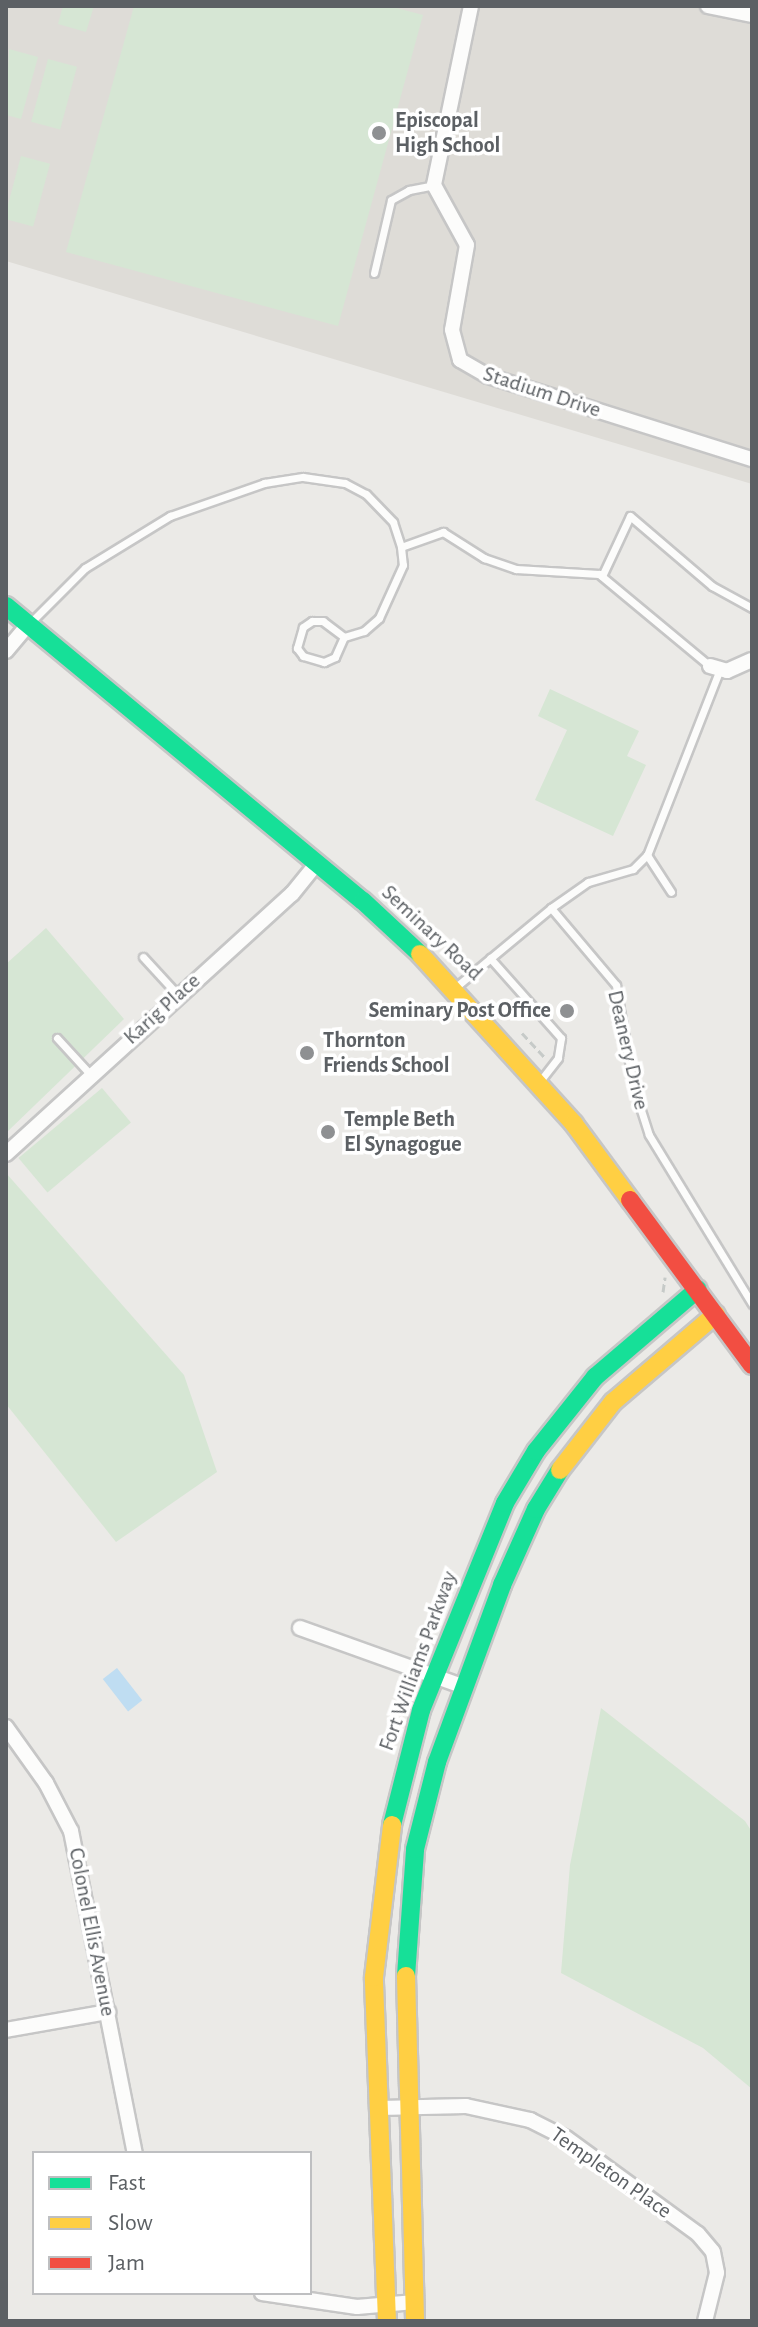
<!DOCTYPE html>
<html>
<head>
<meta charset="utf-8">
<style>
  body { margin:0 }
  #map { position:relative; width:758px; height:2327px; overflow:hidden; background:#ebeae7; font-family:"Alegreya Sans",sans-serif }
  div>[style] { position:absolute }
  .education>* { inset:0; background:#dedcd7 }
  .green>* { inset:0; background:#d6e6d4; transform-origin:0 0 }
  .water>* { inset:0; background:#bfddf2; transform-origin:0 0 }
  .path>* { height:3px; margin-top:-1.5px; transform-origin:0; background:repeating-linear-gradient(90deg,#c6cac8 0 8px,transparent 0 12px) }
  .roads { filter:drop-shadow(2px 0 #c6c6c6) drop-shadow(-2px 0 #c6c6c6) drop-shadow(0 2px #c6c6c6) drop-shadow(0 -2px #c6c6c6) }
  .lane>* { height:7px; margin:-3.5px; padding:0 3.5px; transform-origin:3.5px; border-radius:3.5px; background:#fcfcfb }
  .street>* { height:14px; margin:-7px; padding:0 7px; transform-origin:7px; border-radius:7px; background:#fcfcfb }
  .fast>* { height:18px; margin:-9px; padding:0 9px; transform-origin:9px; border-radius:9px; background:#16e098 }
  .slow>* { height:18px; margin:-9px; padding:0 9px; transform-origin:9px; border-radius:9px; background:#ffcf43 }
  .jam>* { height:18px; margin:-9px; padding:0 9px; transform-origin:9px; border-radius:9px; background:#f24e42 }
  .dots>* { width:22px; height:22px; translate:-50% -50%; box-sizing:border-box; border:4px solid #fff; border-radius:50% }
  span { translate:-50% -50%; white-space:nowrap; text-align:center; line-height:1.15; -webkit-text-stroke:7px #fff; paint-order:stroke }
  .poi-label { font-size:22px; color:#5c6064; font-weight:700 }
  .left { translate:0 -50%; text-align:left }
  .right { translate:-100% -50%; text-align:right }
  .street-label { font-size:22px; color:#5c6064 }
  .frame { position:absolute; inset:0; border:8px solid #5c6064; pointer-events:none }
  .legend { position:absolute; left:32px; top:2151px; width:280px; height:144px; box-sizing:border-box; background:#fff; border:2px solid #bebfc1; margin:0; padding:10px 14px; list-style:none; font-size:24px; color:#5c6064 }
  .legend li { display:flex; align-items:center; gap:16px; height:40px }
  .legend b { width:40px; border:2px solid #bebfc1 }
</style>
</head>
<body>
<div id="map">
  <div class="education">
    <div style="clip-path:polygon(6px 6px,752px 6px,752px 484px,6px 261px)"></div>
  </div>
  <div class="green">
    <div style="clip-path:polygon(63px 6px,94px 6px,86px 32px,58px 24px)"></div>
    <div style="clip-path:polygon(134px 6px,389px 6px,423px 15px,338px 326px,66px 252px)"></div>
    <div style="clip-path:polygon(9px 49px,38px 57px,21px 119px,6px 115px)"></div>
    <div style="left:48px;top:59px;width:30px;height:65px;rotate:15deg"></div>
    <div style="left:21px;top:156px;width:30px;height:65px;rotate:15deg"></div>
    <div style="clip-path:polygon(550px 689px,639px 731px,627px 756px,646px 765px,613px 836px,535px 800px,567px 730px,538px 716px)"></div>
    <div style="clip-path:polygon(46px 928px,124px 1019px,6px 1133px,6px 964px)"></div>
    <div style="left:102px;top:1088px;width:45px;height:109px;rotate:50deg"></div>
    <div style="clip-path:polygon(6px 1173px,184px 1375px,217px 1472px,116px 1542px,6px 1404px)"></div>
    <div style="clip-path:polygon(601px 1708px,745px 1821px,752px 1832px,752px 2089px,703px 2048px,561px 1973px,570px 1865px)"></div>
  </div>
  <div class="water">
    <div style="left:117px;top:1668px;width:41px;height:18px;rotate:52deg"></div>
  </div>
  <div class="path">
    <div style="left:522px;top:1033px;width:33px;rotate:47deg"></div>
    <div style="left:663px;top:1292px;width:15px;rotate:-82deg"></div>
  </div>
  <div class="roads">
    <div class="lane">
      <div style="left:374px;top:273px;width:75px;rotate:-76.9deg"></div>
      <div style="left:391px;top:200px;width:21px;rotate:-29deg"></div>
      <div style="left:409px;top:190px;width:25px;rotate:-11deg"></div>
      <div style="left:401px;top:547px;width:45px;rotate:-19.7deg"></div>
      <div style="left:443px;top:532px;width:49px;rotate:32.4deg"></div>
      <div style="left:484px;top:558px;width:34px;rotate:19deg"></div>
      <div style="left:516px;top:569px;width:83px;rotate:3.4deg"></div>
      <div style="left:599px;top:574px;width:144px;rotate:39.7deg"></div>
      <div style="left:602px;top:576px;width:66px;rotate:-65deg"></div>
      <div style="left:630px;top:516px;width:108px;rotate:40.5deg"></div>
      <div style="left:712px;top:586px;width:46px;rotate:28.8deg"></div>
      <div style="left:30px;top:623px;width:78px;rotate:-45deg"></div>
      <div style="left:85px;top:568px;width:100px;rotate:-31.5deg"></div>
      <div style="left:170px;top:516px;width:100px;rotate:-19.3deg"></div>
      <div style="left:264px;top:483px;width:39px;rotate:-9deg"></div>
      <div style="left:303px;top:477px;width:42px;rotate:8.1deg"></div>
      <div style="left:345px;top:483px;width:24px;rotate:28deg"></div>
      <div style="left:366px;top:494px;width:39px;rotate:46deg"></div>
      <div style="left:393px;top:522px;width:26px;rotate:72deg"></div>
      <div style="left:401px;top:547px;width:18px;rotate:84deg"></div>
      <div style="left:403px;top:565px;width:58px;rotate:114.4deg"></div>
      <div style="left:379px;top:618px;width:20px;rotate:139deg"></div>
      <div style="left:364px;top:631px;width:21px;rotate:163deg"></div>
      <div style="left:344px;top:637px;width:26px;rotate:-143deg"></div>
      <div style="left:323px;top:621px;width:11px;rotate:180deg"></div>
      <div style="left:312px;top:621px;width:11px;rotate:146deg"></div>
      <div style="left:303px;top:627px;width:22px;rotate:106deg"></div>
      <div style="left:297px;top:648px;width:10px;rotate:53deg"></div>
      <div style="left:303px;top:656px;width:22px;rotate:16deg"></div>
      <div style="left:324px;top:662px;width:12px;rotate:-24deg"></div>
      <div style="left:335px;top:657px;width:22px;rotate:-66deg"></div>
      <div style="left:720px;top:669px;width:200px;rotate:111.4deg"></div>
      <div style="left:647px;top:855px;width:20px;rotate:135deg"></div>
      <div style="left:633px;top:869px;width:47px;rotate:163.9deg"></div>
      <div style="left:588px;top:882px;width:45px;rotate:144.9deg"></div>
      <div style="left:551px;top:908px;width:101px;rotate:49.8deg"></div>
      <div style="left:616px;top:985px;width:101px;rotate:80.4deg"></div>
      <div style="left:633px;top:1085px;width:52px;rotate:72.3deg"></div>
      <div style="left:649px;top:1135px;width:198px;rotate:58.6deg"></div>
      <div style="left:647px;top:855px;width:44px;rotate:57deg"></div>
      <div style="left:143px;top:957px;width:52px;rotate:47.4deg"></div>
      <div style="left:490px;top:958px;width:107px;rotate:48.4deg"></div>
      <div style="left:561px;top:1038px;width:20px;rotate:99deg"></div>
      <div style="left:558px;top:1058px;width:28px;rotate:128deg"></div>
      <div style="left:457px;top:986px;width:122px;rotate:-39.7deg"></div>
      <div style="left:57px;top:1038px;width:49px;rotate:47.5deg"></div>
    </div>
    <div class="street">
      <div style="left:471px;top:6px;width:183px;rotate:101.7deg"></div>
      <div style="left:434px;top:185px;width:68px;rotate:61.2deg"></div>
      <div style="left:467px;top:245px;width:86px;rotate:100deg"></div>
      <div style="left:452px;top:330px;width:31px;rotate:75deg"></div>
      <div style="left:460px;top:360px;width:32px;rotate:30deg"></div>
      <div style="left:488px;top:376px;width:277px;rotate:17.5deg"></div>
      <div style="left:708px;top:6px;width:45px;rotate:11.6deg"></div>
      <div style="left:6px;top:651px;width:34px;rotate:-50deg"></div>
      <div style="left:710px;top:666px;width:18px;rotate:16deg"></div>
      <div style="left:727px;top:671px;width:27px;rotate:-24deg"></div>
      <div style="left:6px;top:1154px;width:387px;rotate:-42.3deg"></div>
      <div style="left:292px;top:894px;width:40px;rotate:-51deg"></div>
      <div style="left:300px;top:1628px;width:172px;rotate:19.7deg"></div>
      <div style="left:6px;top:1727px;width:69px;rotate:54.5deg"></div>
      <div style="left:46px;top:1783px;width:54px;rotate:62.5deg"></div>
      <div style="left:71px;top:1831px;width:328px;rotate:78.8deg"></div>
      <div style="left:6px;top:2030px;width:104px;rotate:-10deg"></div>
      <div style="left:380px;top:2108px;width:86px;rotate:-1.3deg"></div>
      <div style="left:466px;top:2106px;width:66px;rotate:12.3deg"></div>
      <div style="left:530px;top:2120px;width:40px;rotate:26.6deg"></div>
      <div style="left:566px;top:2138px;width:163px;rotate:36deg"></div>
      <div style="left:698px;top:2234px;width:23px;rotate:50deg"></div>
      <div style="left:713px;top:2252px;width:21px;rotate:79deg"></div>
      <div style="left:717px;top:2273px;width:49px;rotate:104deg"></div>
      <div style="left:262px;top:2293px;width:96px;rotate:8.4deg"></div>
      <div style="left:357px;top:2307px;width:58px;rotate:-4.9deg"></div>
    </div>
    <div class="fast">
      <div style="left:6px;top:606px;width:463px;rotate:39.6deg"></div>
      <div style="left:363px;top:901px;width:78px;rotate:42.9deg"></div>
      <div style="left:392px;top:1825px;width:119px;rotate:-75.8deg"></div>
      <div style="left:421px;top:1710px;width:223px;rotate:-67.9deg"></div>
      <div style="left:505px;top:1503px;width:61px;rotate:-59.2deg"></div>
      <div style="left:536px;top:1451px;width:95px;rotate:-51.4deg"></div>
      <div style="left:595px;top:1377px;width:135px;rotate:-40.5deg"></div>
      <div style="left:406px;top:1976px;width:127px;rotate:-85.9deg"></div>
      <div style="left:415px;top:1849px;width:90px;rotate:-75.8deg"></div>
      <div style="left:437px;top:1762px;width:189px;rotate:-69.8deg"></div>
      <div style="left:502px;top:1585px;width:83px;rotate:-65.9deg"></div>
      <div style="left:536px;top:1509px;width:46px;rotate:-58.4deg"></div>
    </div>
    <div class="slow">
      <div style="left:420px;top:954px;width:229px;rotate:47.8deg"></div>
      <div style="left:574px;top:1124px;width:94px;rotate:53.6deg"></div>
      <div style="left:560px;top:1470px;width:86px;rotate:-52.1deg"></div>
      <div style="left:613px;top:1402px;width:135px;rotate:-40.5deg"></div>
      <div style="left:406px;top:1976px;width:345px;rotate:88.5deg"></div>
      <div style="left:387px;top:2321px;width:344px;rotate:-92.2deg"></div>
      <div style="left:374px;top:1977px;width:153px;rotate:-83.2deg"></div>
    </div>
    <div class="jam">
      <div style="left:630px;top:1200px;width:205px;rotate:53.5deg"></div>
    </div>
  </div>
  <div class="dots">
    <div style="left:379px;top:133px;background:#8e9092"></div>
    <div style="left:567px;top:1011px;background:#8e9092"></div>
    <div style="left:307px;top:1053px;background:#8e9092"></div>
    <div style="left:328px;top:1132px;background:#8e9092"></div>
  </div>
  <div class="poi-label">
    <span class="left" style="left:395px;top:133px">Episcopal<br>High School</span>
    <span class="right" style="left:551px;top:1011px">Seminary Post Office</span>
    <span class="left" style="left:323px;top:1053px">Thornton<br>Friends School</span>
    <span class="left" style="left:344px;top:1132px">Temple Beth<br>El Synagogue</span>
  </div>
  <div class="street-label">
    <span style="left:542px;top:392px;rotate:18deg">Stadium Drive</span>
    <span style="left:432px;top:933px;rotate:43deg">Seminary Road</span>
    <span style="left:162px;top:1009px;rotate:-42deg">Karig Place</span>
    <span style="left:628px;top:1050px;rotate:77deg">Deanery Drive</span>
    <span style="left:418px;top:1661px;rotate:-70deg">Fort Williams Parkway</span>
    <span style="left:92px;top:1932px;rotate:79deg">Colonel Ellis Avenue</span>
    <span style="left:611px;top:2173px;rotate:35deg">Templeton Place</span>
  </div>
  <div class="frame"></div>
  <ul class="legend">
  <li><b style="height:10px;background:#16e098"></b>Fast</li>
  <li><b style="height:10px;background:#ffcf43"></b>Slow</li>
  <li><b style="height:10px;background:#f24e42"></b>Jam</li>
  </ul>
</div>
</body>
</html>
